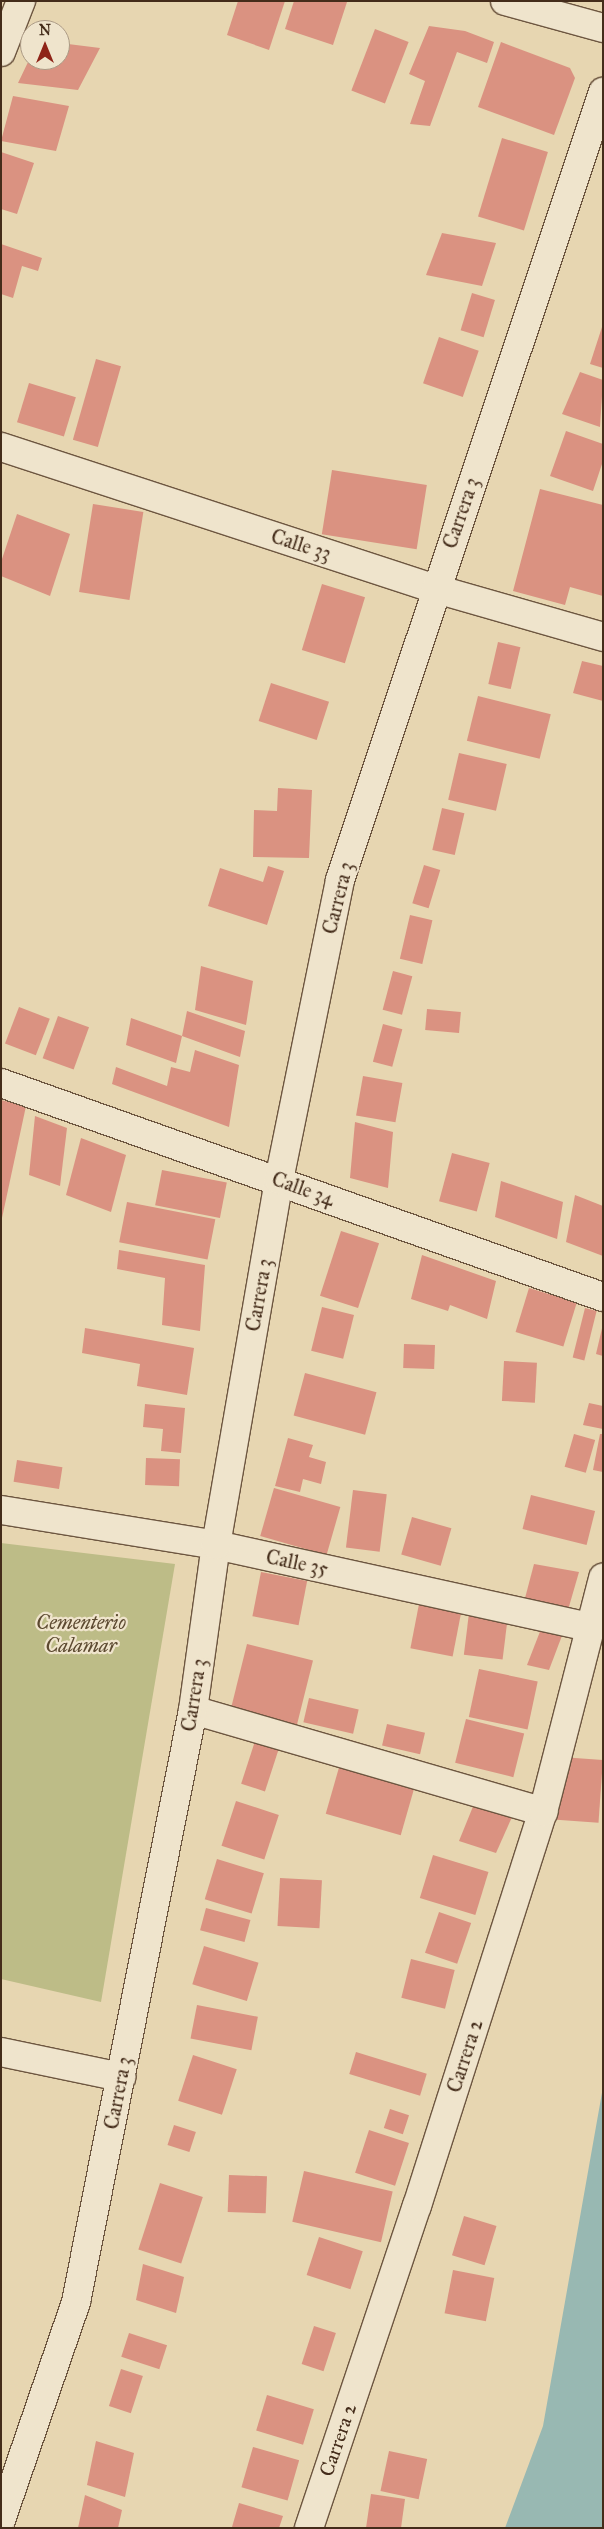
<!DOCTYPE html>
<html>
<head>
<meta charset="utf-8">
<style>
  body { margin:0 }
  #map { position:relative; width:604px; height:2529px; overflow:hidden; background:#e7d6b1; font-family:"IM FELL Great Primer",serif }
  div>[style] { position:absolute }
  .green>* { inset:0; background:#bdbc87 }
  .water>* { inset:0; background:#98b8b2 }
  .building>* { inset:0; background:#da9281; transform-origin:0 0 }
  .roads { filter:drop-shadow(1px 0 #6d5640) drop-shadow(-1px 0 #6d5640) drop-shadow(0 1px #6d5640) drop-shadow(0 -1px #6d5640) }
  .street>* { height:28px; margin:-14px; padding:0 14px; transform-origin:14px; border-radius:14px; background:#efe4cc }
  span { translate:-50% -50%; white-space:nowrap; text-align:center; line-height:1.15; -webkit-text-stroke:4.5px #efe4cc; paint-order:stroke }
  .street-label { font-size:20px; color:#442c1a }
  .park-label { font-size:20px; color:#5c4930; font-style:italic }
  .frame { position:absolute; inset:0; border:2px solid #442c1a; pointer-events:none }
  .north { position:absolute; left:20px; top:20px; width:50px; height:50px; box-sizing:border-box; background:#efe4cc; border:1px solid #ab9a85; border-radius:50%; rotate:0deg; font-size:14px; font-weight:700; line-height:20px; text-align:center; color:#442c1a }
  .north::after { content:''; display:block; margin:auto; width:18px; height:22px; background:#8f2418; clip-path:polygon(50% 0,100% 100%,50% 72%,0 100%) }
</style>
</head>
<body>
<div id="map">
  <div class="green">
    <div style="clip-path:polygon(1px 1543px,175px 1564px,101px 2002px,1px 1979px)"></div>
  </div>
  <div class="water">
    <div style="clip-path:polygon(603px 2087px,603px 2528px,505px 2528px,543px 2426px)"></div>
  </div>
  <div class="building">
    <div style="clip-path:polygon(238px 1px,285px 1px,269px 50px,227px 35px)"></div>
    <div style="clip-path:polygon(294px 1px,347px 2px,333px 45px,285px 29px)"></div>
    <div style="clip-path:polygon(429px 26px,465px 31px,494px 42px,487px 63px,457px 52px,430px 126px,410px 124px,425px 81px,409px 74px)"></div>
    <div style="left:375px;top:29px;width:36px;height:66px;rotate:21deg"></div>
    <div style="clip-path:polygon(501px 42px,570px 68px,575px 78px,554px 135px,478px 107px)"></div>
    <div style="clip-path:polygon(60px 43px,100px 48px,78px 90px,18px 83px,29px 60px,60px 60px)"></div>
    <div style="clip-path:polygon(13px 96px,69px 106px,56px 151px,1px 141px)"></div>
    <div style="left:502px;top:138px;width:48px;height:82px;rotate:17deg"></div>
    <div style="clip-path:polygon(1px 152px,34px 163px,17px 214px,1px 209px)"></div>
    <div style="clip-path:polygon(442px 233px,496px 243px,482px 286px,426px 275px)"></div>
    <div style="clip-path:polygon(1px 244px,42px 258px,38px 271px,22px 266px,13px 298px,1px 294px)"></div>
    <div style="left:472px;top:293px;width:24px;height:39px;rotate:17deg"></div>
    <div style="clip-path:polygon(602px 327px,603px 327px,603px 368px,590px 364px)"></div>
    <div style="left:439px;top:337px;width:42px;height:49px;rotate:19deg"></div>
    <div style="left:96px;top:359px;width:26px;height:84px;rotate:16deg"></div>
    <div style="clip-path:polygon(580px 372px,603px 380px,600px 427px,562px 414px)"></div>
    <div style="left:29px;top:383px;width:49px;height:41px;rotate:17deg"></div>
    <div style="clip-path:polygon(566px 431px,603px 444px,603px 461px,593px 491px,550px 476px)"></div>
    <div style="left:332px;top:470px;width:96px;height:65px;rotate:9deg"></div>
    <div style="clip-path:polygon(540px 489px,603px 505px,603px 596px,570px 587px,565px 605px,513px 591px)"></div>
    <div style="left:93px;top:504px;width:51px;height:89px;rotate:9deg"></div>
    <div style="clip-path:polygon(17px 514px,70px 534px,50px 596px,1px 576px,1px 562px)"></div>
    <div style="left:322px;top:584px;width:45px;height:69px;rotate:17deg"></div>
    <div style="left:498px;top:642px;width:23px;height:43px;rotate:13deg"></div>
    <div style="clip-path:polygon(582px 661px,603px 666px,603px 701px,573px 693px)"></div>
    <div style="left:271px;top:683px;width:61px;height:40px;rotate:18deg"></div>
    <div style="left:478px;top:696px;width:75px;height:46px;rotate:14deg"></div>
    <div style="left:459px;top:753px;width:49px;height:48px;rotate:13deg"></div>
    <div style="clip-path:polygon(278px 788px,312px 790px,309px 858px,253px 857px,254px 810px,277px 811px)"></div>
    <div style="left:442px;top:808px;width:23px;height:43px;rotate:13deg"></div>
    <div style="left:424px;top:865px;width:17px;height:40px;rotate:17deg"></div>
    <div style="clip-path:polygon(268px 866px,284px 871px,267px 925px,208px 906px,220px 868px,263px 882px)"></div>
    <div style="left:410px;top:915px;width:23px;height:45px;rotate:13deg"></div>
    <div style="clip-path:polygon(201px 966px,253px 981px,246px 1025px,195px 1010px)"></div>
    <div style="left:393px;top:971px;width:20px;height:40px;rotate:15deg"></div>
    <div style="left:19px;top:1007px;width:33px;height:39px;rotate:21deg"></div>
    <div style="left:427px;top:1009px;width:34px;height:21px;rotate:5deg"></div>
    <div style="clip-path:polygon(187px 1011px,245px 1031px,240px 1057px,182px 1036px,176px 1063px,126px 1045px,131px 1018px,182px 1036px)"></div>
    <div style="left:58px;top:1016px;width:33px;height:45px;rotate:20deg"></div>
    <div style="left:383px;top:1024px;width:20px;height:39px;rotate:15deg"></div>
    <div style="clip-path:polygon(195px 1050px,239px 1065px,229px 1127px,112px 1084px,116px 1067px,167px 1086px,171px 1067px,190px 1072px)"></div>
    <div style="left:363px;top:1076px;width:40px;height:40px;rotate:10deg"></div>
    <div style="clip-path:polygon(1px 1100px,26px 1106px,2px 1218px,1px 1218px)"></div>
    <div style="clip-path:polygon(35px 1116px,67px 1128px,60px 1186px,29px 1175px)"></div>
    <div style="clip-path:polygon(355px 1122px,393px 1132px,388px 1188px,350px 1178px)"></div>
    <div style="clip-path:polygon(81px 1138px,126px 1155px,111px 1212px,66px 1195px)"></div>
    <div style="left:452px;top:1153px;width:39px;height:50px;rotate:15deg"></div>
    <div style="left:162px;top:1170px;width:66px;height:36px;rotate:11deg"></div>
    <div style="clip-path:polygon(501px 1181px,563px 1202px,557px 1239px,495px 1217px)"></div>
    <div style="clip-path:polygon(575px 1195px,603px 1206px,603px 1256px,566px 1242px)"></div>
    <div style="left:127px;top:1202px;width:90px;height:41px;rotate:11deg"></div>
    <div style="left:341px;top:1231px;width:40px;height:68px;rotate:18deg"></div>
    <div style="clip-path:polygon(119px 1250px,205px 1265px,200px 1331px,162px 1325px,165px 1278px,117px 1269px)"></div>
    <div style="clip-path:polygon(422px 1255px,496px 1281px,487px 1319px,450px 1305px,448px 1311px,411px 1299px)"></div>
    <div style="left:529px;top:1288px;width:50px;height:46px;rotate:17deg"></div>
    <div style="left:322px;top:1307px;width:33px;height:45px;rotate:14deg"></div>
    <div style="left:585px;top:1308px;width:12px;height:51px;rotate:14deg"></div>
    <div style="clip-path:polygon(603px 1324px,603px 1356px,596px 1354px)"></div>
    <div style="clip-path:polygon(85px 1328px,194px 1348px,187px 1395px,137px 1386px,140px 1364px,82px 1353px)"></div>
    <div style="left:404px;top:1344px;width:31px;height:24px;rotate:2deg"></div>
    <div style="left:504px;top:1361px;width:33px;height:40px;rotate:3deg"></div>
    <div style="left:305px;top:1373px;width:74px;height:44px;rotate:15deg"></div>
    <div style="clip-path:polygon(589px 1403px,603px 1406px,603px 1429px,583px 1425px)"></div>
    <div style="clip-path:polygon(145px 1404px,185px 1408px,181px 1453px,161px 1451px,163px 1429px,143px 1427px)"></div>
    <div style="left:574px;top:1434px;width:22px;height:34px;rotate:16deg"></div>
    <div style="clip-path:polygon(600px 1434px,603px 1434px,603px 1472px,593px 1470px)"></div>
    <div style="clip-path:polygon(288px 1438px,313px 1445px,309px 1457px,326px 1462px,321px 1484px,303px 1479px,300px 1492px,275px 1486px)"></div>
    <div style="left:146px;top:1458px;width:34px;height:27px;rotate:2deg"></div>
    <div style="left:17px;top:1460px;width:46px;height:22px;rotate:9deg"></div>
    <div style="left:274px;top:1488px;width:69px;height:50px;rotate:16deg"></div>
    <div style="left:353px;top:1490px;width:34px;height:58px;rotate:7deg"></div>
    <div style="left:531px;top:1495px;width:66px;height:35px;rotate:14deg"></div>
    <div style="left:412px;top:1517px;width:41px;height:39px;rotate:16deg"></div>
    <div style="clip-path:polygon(534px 1564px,579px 1572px,568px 1610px,524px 1602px)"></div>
    <div style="left:261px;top:1572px;width:47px;height:45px;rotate:11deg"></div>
    <div style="left:419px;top:1604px;width:43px;height:45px;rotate:11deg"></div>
    <div style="left:469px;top:1613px;width:39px;height:42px;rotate:7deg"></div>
    <div style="clip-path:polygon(541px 1629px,563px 1633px,549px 1670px,527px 1665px)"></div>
    <div style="left:247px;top:1644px;width:68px;height:68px;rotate:14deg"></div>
    <div style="left:479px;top:1669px;width:60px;height:49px;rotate:12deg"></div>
    <div style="left:309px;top:1698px;width:51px;height:25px;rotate:13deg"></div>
    <div style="left:466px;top:1719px;width:60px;height:45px;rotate:14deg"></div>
    <div style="left:387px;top:1724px;width:39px;height:22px;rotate:13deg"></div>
    <div style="left:256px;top:1738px;width:25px;height:48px;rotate:18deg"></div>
    <div style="left:342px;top:1757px;width:78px;height:59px;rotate:16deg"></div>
    <div style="left:561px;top:1757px;width:42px;height:63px;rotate:4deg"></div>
    <div style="left:236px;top:1801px;width:45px;height:47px;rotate:18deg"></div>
    <div style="clip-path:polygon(474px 1804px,512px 1817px,496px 1853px,459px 1841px)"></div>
    <div style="left:433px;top:1855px;width:58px;height:45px;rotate:17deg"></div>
    <div style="left:217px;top:1859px;width:49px;height:42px;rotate:17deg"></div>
    <div style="left:280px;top:1878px;width:42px;height:48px;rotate:3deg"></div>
    <div style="left:206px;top:1908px;width:46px;height:23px;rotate:15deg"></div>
    <div style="left:439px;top:1912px;width:34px;height:43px;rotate:19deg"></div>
    <div style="left:204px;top:1946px;width:57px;height:40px;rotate:17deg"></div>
    <div style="left:411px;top:1959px;width:45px;height:40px;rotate:14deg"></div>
    <div style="left:197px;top:2005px;width:62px;height:34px;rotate:11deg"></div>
    <div style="left:356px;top:2052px;width:74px;height:23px;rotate:17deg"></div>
    <div style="left:193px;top:2055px;width:46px;height:48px;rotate:18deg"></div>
    <div style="left:390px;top:2109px;width:20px;height:20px;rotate:18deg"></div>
    <div style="left:174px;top:2125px;width:23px;height:21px;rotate:18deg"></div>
    <div style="left:369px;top:2130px;width:42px;height:45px;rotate:18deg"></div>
    <div style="left:304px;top:2171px;width:91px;height:52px;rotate:13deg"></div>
    <div style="left:229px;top:2175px;width:38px;height:37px;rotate:2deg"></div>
    <div style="left:160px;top:2183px;width:45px;height:70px;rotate:18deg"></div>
    <div style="left:464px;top:2216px;width:34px;height:41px;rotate:17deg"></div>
    <div style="left:319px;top:2237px;width:46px;height:40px;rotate:18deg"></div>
    <div style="clip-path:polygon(143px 2264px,184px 2277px,176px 2313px,136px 2300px)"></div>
    <div style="left:453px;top:2270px;width:42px;height:44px;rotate:11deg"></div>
    <div style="left:314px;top:2326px;width:23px;height:40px;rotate:18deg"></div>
    <div style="left:129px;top:2333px;width:40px;height:25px;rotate:18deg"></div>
    <div style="left:121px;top:2369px;width:23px;height:39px;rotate:18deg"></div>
    <div style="left:267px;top:2395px;width:49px;height:37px;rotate:17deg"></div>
    <div style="clip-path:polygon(96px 2441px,134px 2453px,125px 2497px,87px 2485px)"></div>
    <div style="left:253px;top:2447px;width:48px;height:42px;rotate:16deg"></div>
    <div style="left:389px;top:2451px;width:39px;height:41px;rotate:12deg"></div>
    <div style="clip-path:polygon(371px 2494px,405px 2499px,401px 2528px,366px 2528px)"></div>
    <div style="clip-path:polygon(85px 2495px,122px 2510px,118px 2528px,78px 2528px)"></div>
    <div style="clip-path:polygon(239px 2503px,283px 2516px,279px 2528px,232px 2527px)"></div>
  </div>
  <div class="roads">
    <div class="street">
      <div style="left:505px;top:1px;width:102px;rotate:15.4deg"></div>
      <div style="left:1px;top:52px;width:55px;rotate:-68.6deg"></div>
      <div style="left:1px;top:447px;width:458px;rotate:18.1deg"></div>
      <div style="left:436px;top:589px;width:174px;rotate:16deg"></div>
      <div style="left:1px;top:1083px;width:639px;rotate:19.57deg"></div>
      <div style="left:1px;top:1510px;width:218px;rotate:9.2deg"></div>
      <div style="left:216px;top:1545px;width:383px;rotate:12.4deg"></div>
      <div style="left:193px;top:1710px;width:365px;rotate:16.2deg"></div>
      <div style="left:1px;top:2052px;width:123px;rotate:11.8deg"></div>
      <div style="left:1px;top:2520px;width:231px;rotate:-71deg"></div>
      <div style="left:76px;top:2302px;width:603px;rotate:-78.82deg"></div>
      <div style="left:193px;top:1710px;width:167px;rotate:-82.1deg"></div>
      <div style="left:216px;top:1545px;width:370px;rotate:-80.2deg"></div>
      <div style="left:279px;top:1180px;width:306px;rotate:-78.5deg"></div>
      <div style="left:340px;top:880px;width:831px;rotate:-71.54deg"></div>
      <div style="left:309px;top:2528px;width:340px;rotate:-71.5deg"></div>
      <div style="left:417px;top:2206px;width:414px;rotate:-72.3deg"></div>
      <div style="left:543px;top:1812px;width:242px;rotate:-75.6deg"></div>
    </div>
  </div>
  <div class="street-label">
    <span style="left:461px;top:513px;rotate:-71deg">Carrera 3</span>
    <span style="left:301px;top:545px;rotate:18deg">Calle 33</span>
    <span style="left:338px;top:898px;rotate:-76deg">Carrera 3</span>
    <span style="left:303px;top:1189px;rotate:20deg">Calle 34</span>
    <span style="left:259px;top:1295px;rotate:-80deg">Carrera 3</span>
    <span style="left:297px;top:1563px;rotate:12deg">Calle 35</span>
    <span style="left:194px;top:1695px;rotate:-81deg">Carrera 3</span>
    <span style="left:465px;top:2056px;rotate:-72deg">Carrera 2</span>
    <span style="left:118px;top:2093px;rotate:-79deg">Carrera 3</span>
    <span style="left:338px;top:2440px;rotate:-71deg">Carrera 2</span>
  </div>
  <div class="park-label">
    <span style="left:81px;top:1634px">Cementerio<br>Calamar</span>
  </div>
  <div class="frame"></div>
  <div class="north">N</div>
</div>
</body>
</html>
